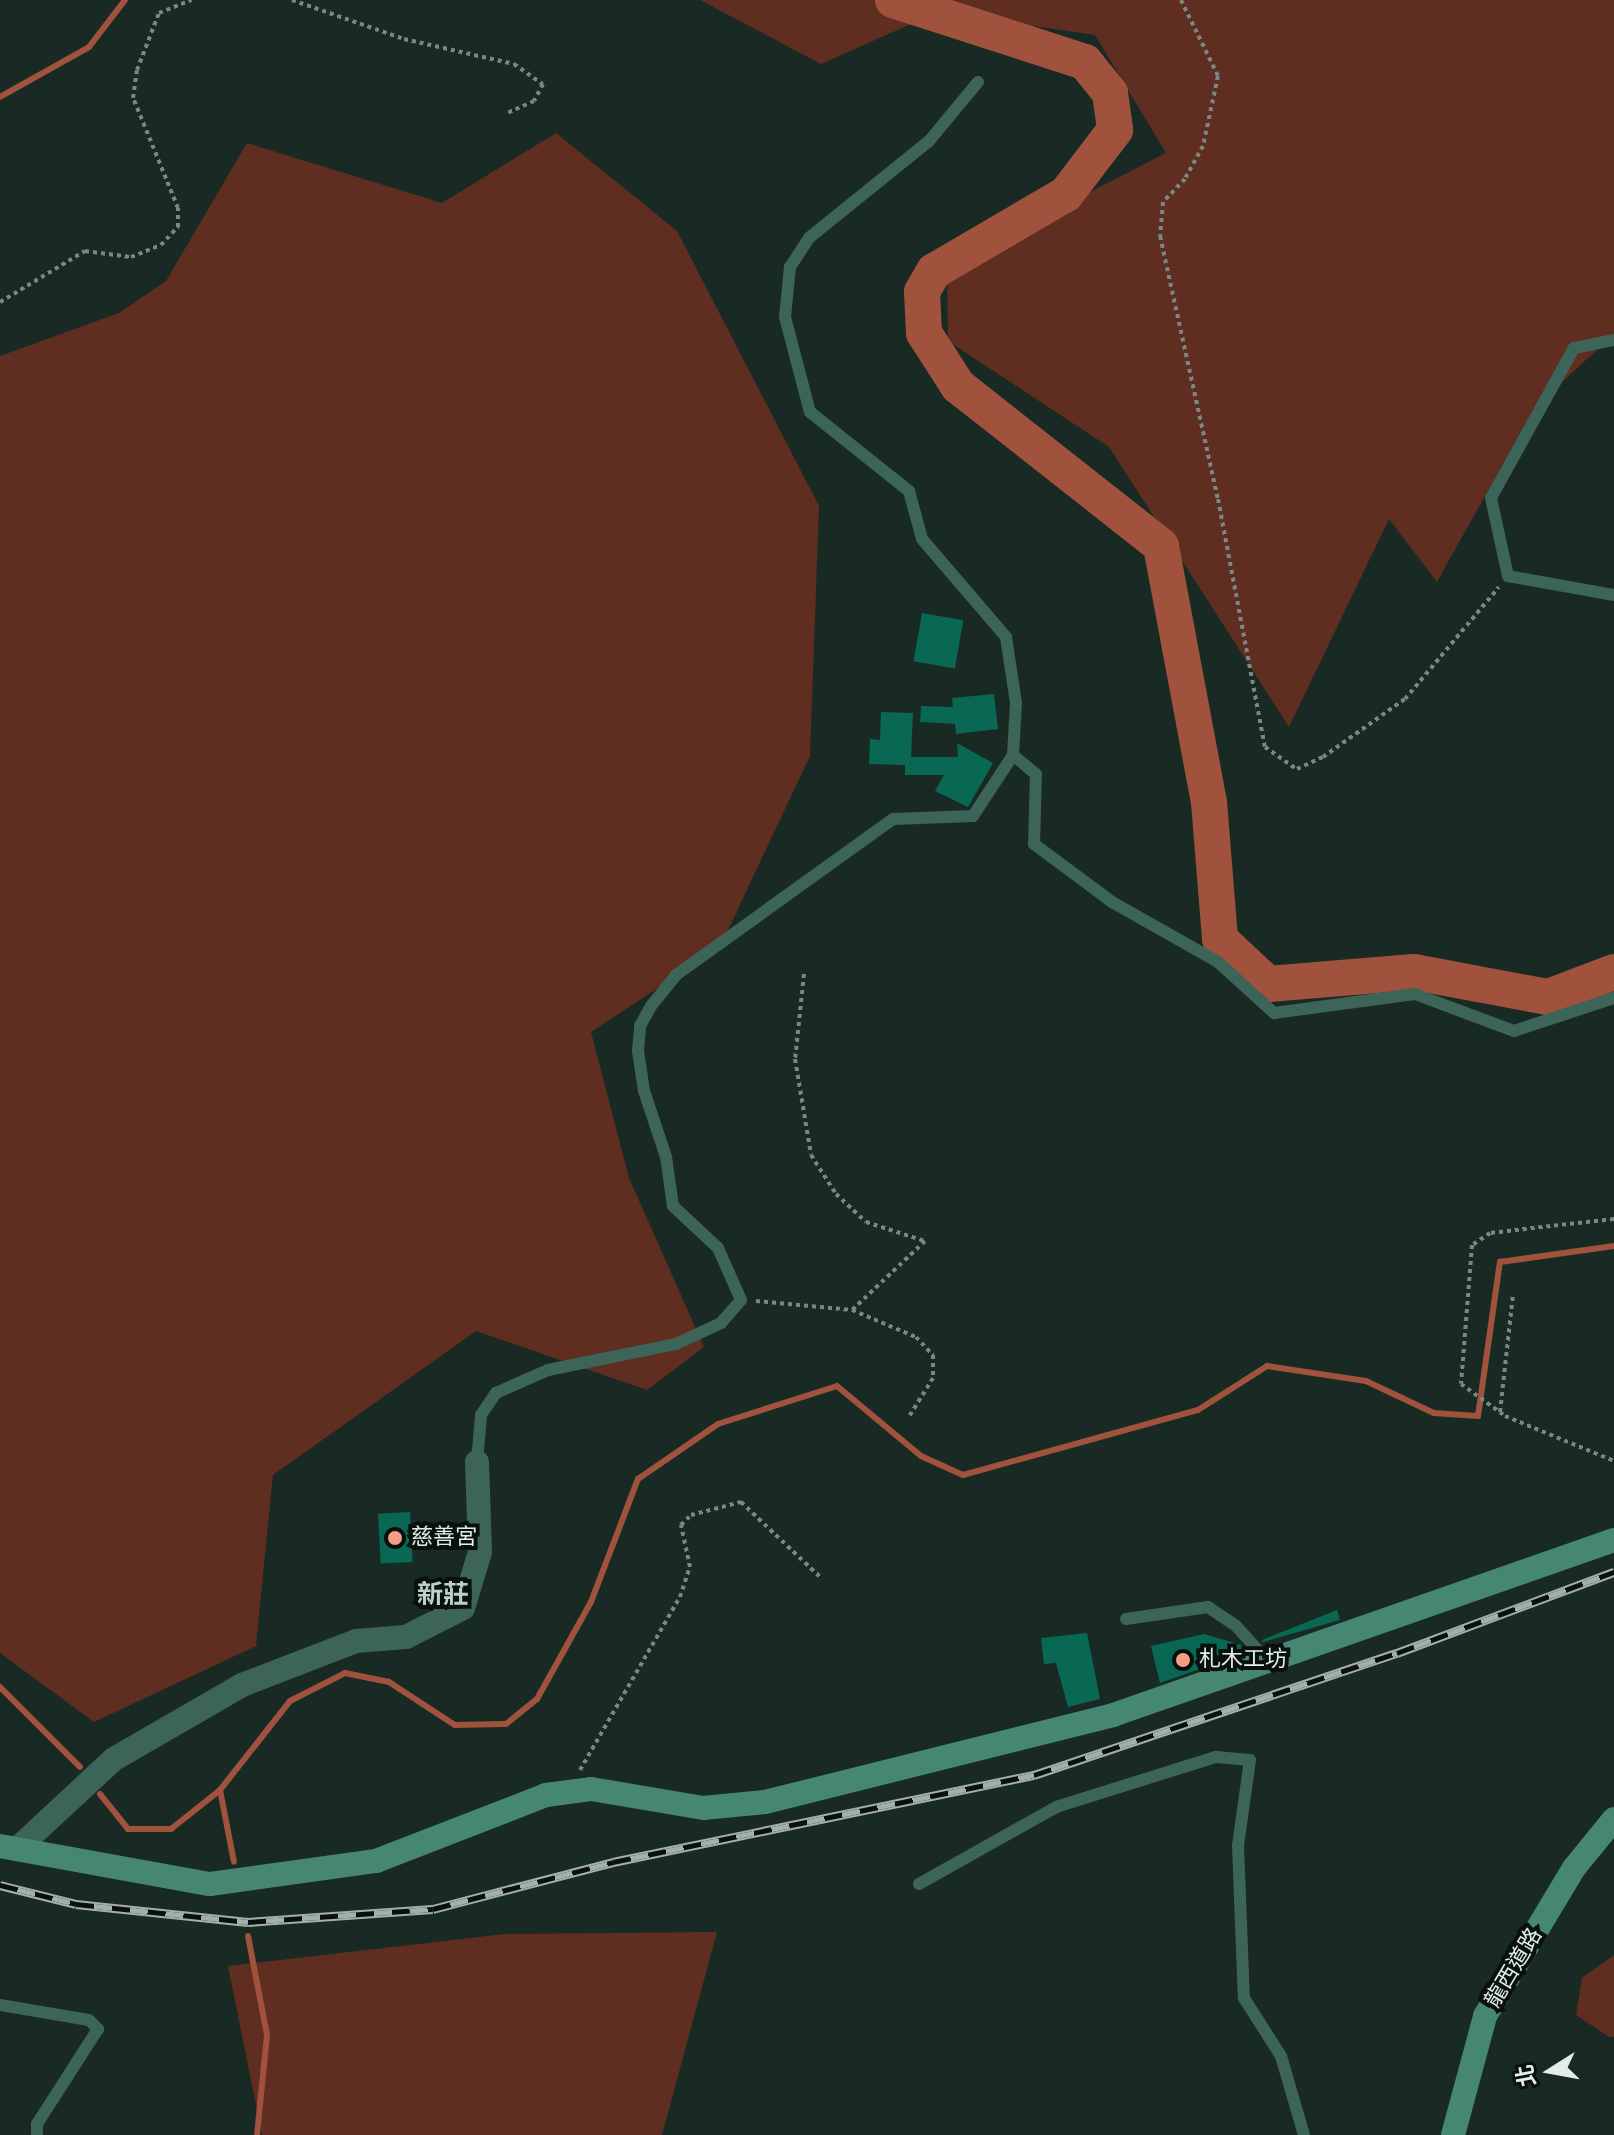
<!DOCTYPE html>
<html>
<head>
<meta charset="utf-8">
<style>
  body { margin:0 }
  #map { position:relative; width:1614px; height:2135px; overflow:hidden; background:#192a24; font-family:"Nunito Sans","Noto Sans TC",sans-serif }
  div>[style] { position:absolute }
  .green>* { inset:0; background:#5f2e21 }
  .stream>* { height:6px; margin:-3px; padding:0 3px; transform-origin:3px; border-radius:3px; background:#a0523d }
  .river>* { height:36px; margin:-18px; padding:0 18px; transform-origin:18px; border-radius:18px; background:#a0523d }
  .building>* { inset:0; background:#096853; transform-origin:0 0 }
  .path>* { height:4px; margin-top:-2px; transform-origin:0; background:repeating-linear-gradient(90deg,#7a8883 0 4px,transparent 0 8px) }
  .lane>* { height:12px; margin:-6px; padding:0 6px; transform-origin:6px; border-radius:6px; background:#3d6458 }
  .street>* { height:24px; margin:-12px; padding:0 12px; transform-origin:12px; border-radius:12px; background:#3d6458 }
  .secondary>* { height:24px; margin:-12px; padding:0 12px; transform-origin:12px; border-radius:12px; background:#468774 }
  .rail>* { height:9px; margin-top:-4.5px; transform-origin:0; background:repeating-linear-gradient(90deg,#09100e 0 18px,#a2afab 0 36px); box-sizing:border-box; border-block:2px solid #a2afab }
  .dots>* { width:22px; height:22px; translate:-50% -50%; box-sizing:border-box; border:4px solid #09100e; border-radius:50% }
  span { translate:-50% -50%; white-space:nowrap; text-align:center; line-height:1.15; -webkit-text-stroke:8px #09100e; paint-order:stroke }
  .poi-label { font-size:22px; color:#e3eeea }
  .left { translate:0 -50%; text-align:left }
  .street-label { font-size:22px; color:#e3eeea }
  .quarter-label { font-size:26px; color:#bbd0c8; font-weight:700 }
  .north { position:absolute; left:1510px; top:2031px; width:80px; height:80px; -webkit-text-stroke:6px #09100e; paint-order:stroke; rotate:259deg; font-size:22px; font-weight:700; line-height:32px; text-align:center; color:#e3eeea }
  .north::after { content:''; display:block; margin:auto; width:28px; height:36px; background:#e3eeea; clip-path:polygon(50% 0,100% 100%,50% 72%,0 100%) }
</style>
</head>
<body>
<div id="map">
  <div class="green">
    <div style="clip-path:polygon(700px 0,1614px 0,1614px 334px,1534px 408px,1437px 582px,1389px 519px,1289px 727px,1109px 447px,948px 341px,947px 265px,1166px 153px,1095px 35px,938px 12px,821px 64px)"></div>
    <div style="clip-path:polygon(556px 133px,677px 231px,819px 506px,810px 756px,720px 947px,591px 1032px,629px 1178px,704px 1347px,647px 1390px,476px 1331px,273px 1475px,256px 1646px,94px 1722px,0 1653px,0 356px,119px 313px,166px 281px,247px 143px,442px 203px)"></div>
    <div style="clip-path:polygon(717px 1932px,662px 2135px,262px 2135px,228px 1966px,505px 1934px)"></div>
    <div style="clip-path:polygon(1614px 1955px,1614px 2037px,1609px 2037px,1576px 2015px,1582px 1978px)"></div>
  </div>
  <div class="stream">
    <div style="left:0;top:97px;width:102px;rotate:-29.3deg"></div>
    <div style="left:89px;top:47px;width:59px;rotate:-52.5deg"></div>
    <div style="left:0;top:1687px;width:113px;rotate:45deg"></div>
    <div style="left:220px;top:1790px;width:73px;rotate:79deg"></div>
    <div style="left:100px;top:1794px;width:45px;rotate:51.3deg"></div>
    <div style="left:128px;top:1829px;width:43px"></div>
    <div style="left:171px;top:1829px;width:63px;rotate:-38.5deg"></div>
    <div style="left:220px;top:1790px;width:113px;rotate:-51.8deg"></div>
    <div style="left:290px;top:1701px;width:62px;rotate:-27deg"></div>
    <div style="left:345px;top:1673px;width:45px;rotate:11.6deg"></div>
    <div style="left:389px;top:1682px;width:79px;rotate:33.1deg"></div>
    <div style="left:455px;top:1725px;width:51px;rotate:-1.1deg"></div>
    <div style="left:506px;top:1724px;width:40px;rotate:-39deg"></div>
    <div style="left:537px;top:1699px;width:111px;rotate:-60.9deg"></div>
    <div style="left:591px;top:1602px;width:132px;rotate:-69.1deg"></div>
    <div style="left:638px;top:1479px;width:97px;rotate:-34.5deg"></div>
    <div style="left:718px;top:1424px;width:125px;rotate:-17.7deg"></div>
    <div style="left:837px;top:1386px;width:109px;rotate:39.8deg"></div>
    <div style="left:921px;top:1456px;width:46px;rotate:24.3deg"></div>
    <div style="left:963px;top:1475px;width:244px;rotate:-15.5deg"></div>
    <div style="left:1198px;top:1410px;width:82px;rotate:-32.5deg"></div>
    <div style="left:1267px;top:1366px;width:100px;rotate:8.6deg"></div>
    <div style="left:1366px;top:1381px;width:75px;rotate:25.2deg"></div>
    <div style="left:1434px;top:1413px;width:44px;rotate:3.9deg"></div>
    <div style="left:1478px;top:1416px;width:156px;rotate:-81.9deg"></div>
    <div style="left:1500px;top:1262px;width:115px;rotate:-8deg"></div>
    <div style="left:248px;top:1936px;width:101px;rotate:79.1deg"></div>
    <div style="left:267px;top:2035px;width:100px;rotate:95.7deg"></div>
  </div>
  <div class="river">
    <div style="left:893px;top:0;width:202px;rotate:17.9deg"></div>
    <div style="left:1085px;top:62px;width:40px;rotate:51deg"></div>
    <div style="left:1110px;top:93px;width:37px;rotate:82deg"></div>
    <div style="left:1115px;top:130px;width:81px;rotate:127.4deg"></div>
    <div style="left:1066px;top:194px;width:153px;rotate:149.7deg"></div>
    <div style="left:934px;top:271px;width:24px;rotate:120deg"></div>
    <div style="left:922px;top:292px;width:41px;rotate:87.2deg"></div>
    <div style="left:924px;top:333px;width:63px;rotate:57.3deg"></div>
    <div style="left:958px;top:386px;width:258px;rotate:38.2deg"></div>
    <div style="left:1161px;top:546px;width:260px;rotate:79.4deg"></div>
    <div style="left:1209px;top:802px;width:137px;rotate:85.4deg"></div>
    <div style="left:1220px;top:939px;width:66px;rotate:43.2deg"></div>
    <div style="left:1268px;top:984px;width:146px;rotate:-4.7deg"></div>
    <div style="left:1414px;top:972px;width:136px;rotate:10.6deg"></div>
    <div style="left:1548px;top:997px;width:71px;rotate:-20.7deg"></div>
  </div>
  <div class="building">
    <div style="left:922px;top:613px;width:42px;height:49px;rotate:10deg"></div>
    <div style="clip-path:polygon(994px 694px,998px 729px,956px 734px,955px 724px,920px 722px,921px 706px,953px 707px,952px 698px)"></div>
    <div style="clip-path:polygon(881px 712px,913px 713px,911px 757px,958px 757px,957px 743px,993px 763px,968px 807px,935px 791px,944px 775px,905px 775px,905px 765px,869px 764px,870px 739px,880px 740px)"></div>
    <div style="left:410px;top:1512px;width:50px;height:32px;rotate:87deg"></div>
    <div style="clip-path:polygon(1337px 1610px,1340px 1620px,1263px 1642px,1262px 1640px)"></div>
    <div style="clip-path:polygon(1087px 1633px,1100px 1699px,1068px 1707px,1056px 1663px,1044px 1664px,1041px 1638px)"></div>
    <div style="clip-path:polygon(1204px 1634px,1241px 1645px,1248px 1652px,1160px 1683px,1151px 1646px)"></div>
  </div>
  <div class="path">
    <div style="left:292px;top:0;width:119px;rotate:19.2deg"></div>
    <div style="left:404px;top:39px;width:113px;rotate:12.8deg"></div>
    <div style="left:514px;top:64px;width:35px;rotate:35deg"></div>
    <div style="left:543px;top:84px;width:19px;rotate:118deg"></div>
    <div style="left:534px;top:101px;width:30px;rotate:156deg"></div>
    <div style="left:1181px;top:0;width:85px;rotate:64deg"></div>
    <div style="left:1218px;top:76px;width:72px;rotate:102.1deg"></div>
    <div style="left:1203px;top:146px;width:38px;rotate:119deg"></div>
    <div style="left:1185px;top:179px;width:32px;rotate:134deg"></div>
    <div style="left:1163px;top:202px;width:34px;rotate:95deg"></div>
    <div style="left:1160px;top:236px;width:269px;rotate:77.6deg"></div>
    <div style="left:1218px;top:499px;width:252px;rotate:79.3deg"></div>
    <div style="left:1265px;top:747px;width:39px;rotate:35deg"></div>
    <div style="left:1297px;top:769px;width:29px;rotate:-25deg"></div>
    <div style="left:1323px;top:757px;width:100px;rotate:-35.3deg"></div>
    <div style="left:1405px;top:699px;width:146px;rotate:-50deg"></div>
    <div style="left:0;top:302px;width:99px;rotate:-31deg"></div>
    <div style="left:85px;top:251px;width:46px;rotate:7.4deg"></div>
    <div style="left:131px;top:257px;width:32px;rotate:-22deg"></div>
    <div style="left:161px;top:245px;width:25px;rotate:-47deg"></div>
    <div style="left:178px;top:227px;width:19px;rotate:-90deg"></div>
    <div style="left:178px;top:208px;width:119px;rotate:-112.2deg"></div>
    <div style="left:133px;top:98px;width:28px;rotate:-82deg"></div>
    <div style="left:137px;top:70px;width:61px;rotate:-68.9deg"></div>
    <div style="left:159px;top:13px;width:35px;rotate:-22deg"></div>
    <div style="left:804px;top:974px;width:85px;rotate:96deg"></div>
    <div style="left:795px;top:1059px;width:97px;rotate:80.5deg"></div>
    <div style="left:811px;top:1155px;width:46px;rotate:57.3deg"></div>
    <div style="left:836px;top:1194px;width:41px;rotate:43deg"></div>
    <div style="left:866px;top:1222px;width:62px;rotate:17.9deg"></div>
    <div style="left:925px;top:1241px;width:100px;rotate:136.6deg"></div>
    <div style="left:1614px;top:1219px;width:125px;rotate:173.6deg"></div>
    <div style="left:1490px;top:1233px;width:22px;rotate:146deg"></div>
    <div style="left:1472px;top:1245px;width:139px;rotate:94.5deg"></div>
    <div style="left:1461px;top:1384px;width:54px;rotate:36deg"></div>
    <div style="left:1505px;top:1416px;width:118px;rotate:22.4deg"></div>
    <div style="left:756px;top:1301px;width:96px;rotate:5.4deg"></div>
    <div style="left:852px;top:1310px;width:69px;rotate:22.9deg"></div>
    <div style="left:916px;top:1337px;width:25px;rotate:47deg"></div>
    <div style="left:933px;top:1355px;width:23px;rotate:90deg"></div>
    <div style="left:933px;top:1378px;width:44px;rotate:121.9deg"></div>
    <div style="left:1500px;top:1412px;width:118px;rotate:-83.7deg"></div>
    <div style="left:580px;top:1770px;width:200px;rotate:-60deg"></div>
    <div style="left:680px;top:1597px;width:32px;rotate:-72deg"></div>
    <div style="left:690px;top:1567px;width:43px;rotate:-102.1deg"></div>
    <div style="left:681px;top:1525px;width:14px;rotate:-45deg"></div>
    <div style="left:691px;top:1515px;width:52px;rotate:-14.6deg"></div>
    <div style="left:741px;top:1502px;width:109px;rotate:43.5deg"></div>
  </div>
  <div class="lane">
    <div style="left:978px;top:82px;width:77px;rotate:129.7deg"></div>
    <div style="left:929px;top:141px;width:154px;rotate:141.1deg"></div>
    <div style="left:809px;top:238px;width:35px;rotate:123deg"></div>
    <div style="left:790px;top:267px;width:50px;rotate:95.7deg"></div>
    <div style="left:785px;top:317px;width:98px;rotate:75.3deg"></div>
    <div style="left:810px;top:412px;width:127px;rotate:38.6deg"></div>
    <div style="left:909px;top:491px;width:50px;rotate:74.8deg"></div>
    <div style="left:922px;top:539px;width:129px;rotate:49.4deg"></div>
    <div style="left:1006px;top:637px;width:67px;rotate:81.4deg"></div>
    <div style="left:1016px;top:703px;width:52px;rotate:93.3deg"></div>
    <div style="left:1013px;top:755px;width:30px;rotate:40deg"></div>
    <div style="left:1036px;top:774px;width:70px;rotate:91.6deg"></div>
    <div style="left:1034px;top:844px;width:97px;rotate:36.6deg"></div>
    <div style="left:1112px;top:902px;width:122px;rotate:29.5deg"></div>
    <div style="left:1218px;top:962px;width:76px;rotate:42.3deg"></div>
    <div style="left:1274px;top:1013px;width:142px;rotate:-7.7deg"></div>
    <div style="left:1415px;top:994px;width:106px;rotate:20.5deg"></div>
    <div style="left:1514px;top:1031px;width:105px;rotate:-18.3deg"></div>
    <div style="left:1614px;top:340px;width:41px;rotate:168.7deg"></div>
    <div style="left:1574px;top:348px;width:171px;rotate:119deg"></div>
    <div style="left:1491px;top:498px;width:80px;rotate:77.7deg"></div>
    <div style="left:1508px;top:576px;width:108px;rotate:10.2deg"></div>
    <div style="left:477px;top:1462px;width:47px;rotate:-85.1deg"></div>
    <div style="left:481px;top:1415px;width:27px;rotate:-56deg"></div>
    <div style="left:496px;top:1393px;width:57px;rotate:-23.9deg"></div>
    <div style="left:548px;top:1370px;width:131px;rotate:-11.5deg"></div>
    <div style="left:676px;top:1344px;width:50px;rotate:-25deg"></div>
    <div style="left:721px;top:1323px;width:30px;rotate:-49deg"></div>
    <div style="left:741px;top:1300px;width:57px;rotate:-113.9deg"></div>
    <div style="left:718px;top:1248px;width:62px;rotate:-137deg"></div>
    <div style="left:673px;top:1206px;width:49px;rotate:-98.1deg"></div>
    <div style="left:666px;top:1157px;width:70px;rotate:-108.4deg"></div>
    <div style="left:644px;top:1091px;width:40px;rotate:-98.5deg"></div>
    <div style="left:638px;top:1051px;width:25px;rotate:-85deg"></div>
    <div style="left:640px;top:1026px;width:23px;rotate:-61deg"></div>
    <div style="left:651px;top:1006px;width:40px;rotate:-51deg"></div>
    <div style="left:676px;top:975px;width:267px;rotate:-35.7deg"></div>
    <div style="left:893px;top:819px;width:80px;rotate:-2.1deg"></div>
    <div style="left:973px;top:816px;width:73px;rotate:-56.7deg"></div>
    <div style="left:1126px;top:1619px;width:83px;rotate:-8.3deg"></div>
    <div style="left:1208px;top:1607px;width:34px;rotate:34deg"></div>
    <div style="left:1236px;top:1626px;width:46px;rotate:47.6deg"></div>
    <div style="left:919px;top:1884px;width:157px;rotate:-29.3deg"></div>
    <div style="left:1056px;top:1807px;width:168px;rotate:-17.4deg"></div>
    <div style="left:1216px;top:1757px;width:34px;rotate:5deg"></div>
    <div style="left:1250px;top:1760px;width:86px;rotate:98deg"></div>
    <div style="left:1238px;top:1845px;width:153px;rotate:87.8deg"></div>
    <div style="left:1244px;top:1998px;width:69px;rotate:57.5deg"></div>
    <div style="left:1281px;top:2056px;width:82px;rotate:73.8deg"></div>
    <div style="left:0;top:2005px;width:90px;rotate:9.6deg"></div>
    <div style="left:89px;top:2020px;width:13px;rotate:45deg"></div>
    <div style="left:98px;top:2029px;width:113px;rotate:122.7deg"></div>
    <div style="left:37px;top:2124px;width:11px;rotate:90deg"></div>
  </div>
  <div class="street">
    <div style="left:17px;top:1849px;width:132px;rotate:-42.9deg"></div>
    <div style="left:114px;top:1759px;width:148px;rotate:-30deg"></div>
    <div style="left:242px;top:1685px;width:122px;rotate:-21.1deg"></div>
    <div style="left:356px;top:1641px;width:50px;rotate:-4.6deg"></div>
    <div style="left:406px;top:1637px;width:64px;rotate:-27deg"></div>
    <div style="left:463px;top:1608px;width:59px;rotate:-73.1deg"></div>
    <div style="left:480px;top:1552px;width:90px;rotate:-91.9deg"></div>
  </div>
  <div class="secondary">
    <div style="left:0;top:1846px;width:213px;rotate:10.3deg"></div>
    <div style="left:210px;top:1884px;width:168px;rotate:-7.9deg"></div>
    <div style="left:376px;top:1861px;width:182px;rotate:-21.2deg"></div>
    <div style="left:546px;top:1795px;width:45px;rotate:-7.6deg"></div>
    <div style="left:591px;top:1789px;width:114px;rotate:9.6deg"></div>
    <div style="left:703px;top:1808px;width:62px;rotate:-5.5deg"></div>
    <div style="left:765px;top:1802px;width:359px;rotate:-14deg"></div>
    <div style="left:1113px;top:1715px;width:531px;rotate:-19.25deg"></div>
    <div style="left:1453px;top:2135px;width:123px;rotate:-74.9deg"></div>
    <div style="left:1485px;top:2016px;width:173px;rotate:-59deg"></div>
    <div style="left:1574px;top:1868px;width:63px;rotate:-50.8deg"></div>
  </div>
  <div class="rail">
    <div style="left:0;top:1885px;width:78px;rotate:14deg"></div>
    <div style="left:76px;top:1904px;width:173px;rotate:6deg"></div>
    <div style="left:248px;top:1922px;width:185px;rotate:-4deg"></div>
    <div style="left:433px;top:1909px;width:186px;rotate:-14.6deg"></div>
    <div style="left:613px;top:1862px;width:430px;rotate:-11.7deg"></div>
    <div style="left:1034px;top:1775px;width:383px;rotate:-18.6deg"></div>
    <div style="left:1397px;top:1653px;width:232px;rotate:-20.5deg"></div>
  </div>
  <div class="dots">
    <div style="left:395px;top:1538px;background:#f49e87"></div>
    <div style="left:1183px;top:1660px;background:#f49e87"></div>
  </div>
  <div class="poi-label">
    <span class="left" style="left:411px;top:1538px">慈善宮</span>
    <span class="left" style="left:1199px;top:1660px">札木工坊</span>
  </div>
  <div class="street-label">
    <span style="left:1514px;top:1968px;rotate:-59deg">龍西道路</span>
  </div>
  <div class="quarter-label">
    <span style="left:443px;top:1595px">新莊</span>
  </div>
  <div class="north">北</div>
</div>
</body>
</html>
